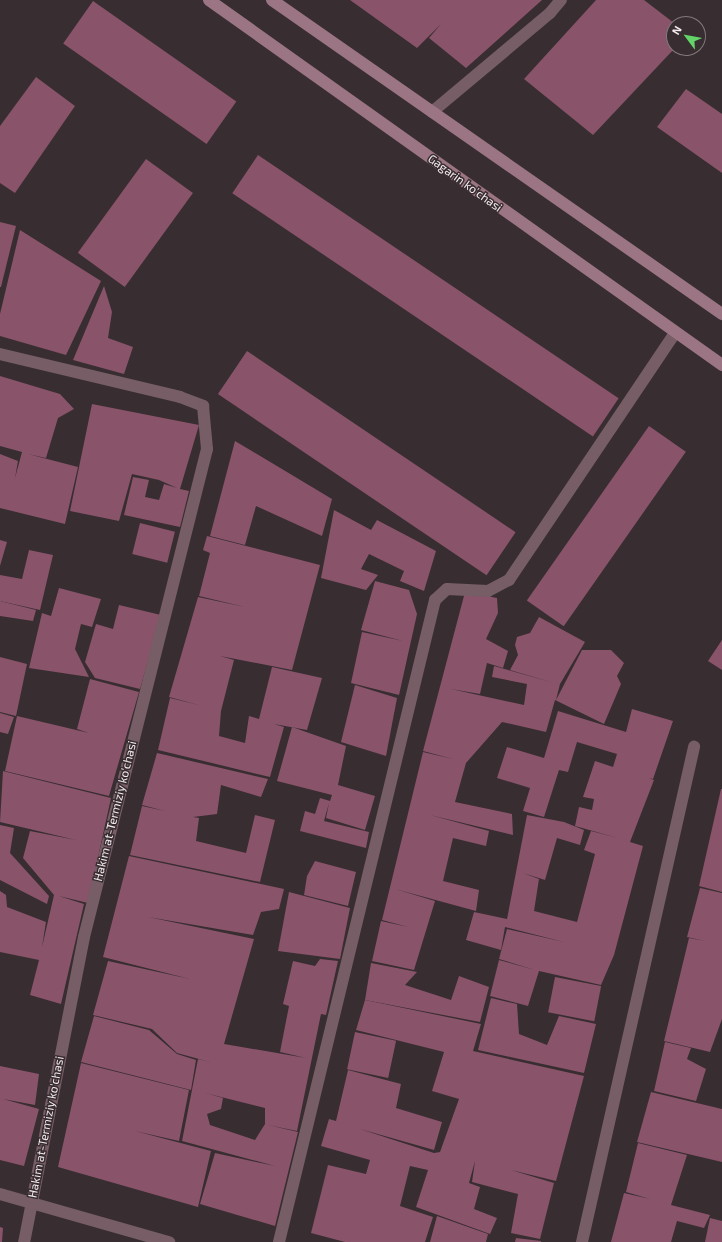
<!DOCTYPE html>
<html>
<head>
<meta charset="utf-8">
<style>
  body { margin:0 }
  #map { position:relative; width:722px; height:1242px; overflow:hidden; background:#382d31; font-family:"Exo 2",sans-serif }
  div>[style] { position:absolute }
  .building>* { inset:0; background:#895369; transform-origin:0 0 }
  .street>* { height:12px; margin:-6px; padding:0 6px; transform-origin:6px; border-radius:6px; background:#765d66 }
  .secondary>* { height:12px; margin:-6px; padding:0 6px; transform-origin:6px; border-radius:6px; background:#9c7584 }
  span { translate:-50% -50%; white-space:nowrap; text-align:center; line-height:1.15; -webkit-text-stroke:3px #382d31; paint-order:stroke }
  .street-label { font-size:12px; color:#f3ebee }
  .north { position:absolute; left:666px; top:16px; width:40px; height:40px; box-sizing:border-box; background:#382d31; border:1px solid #83797d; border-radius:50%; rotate:302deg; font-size:11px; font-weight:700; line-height:16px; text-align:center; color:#f3ebee }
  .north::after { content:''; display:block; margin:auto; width:14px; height:18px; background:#63d468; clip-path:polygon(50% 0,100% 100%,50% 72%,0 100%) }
</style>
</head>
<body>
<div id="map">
  <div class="building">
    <div style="clip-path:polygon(350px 0,542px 0,466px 68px,429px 38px,441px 24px,417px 48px)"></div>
    <div style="clip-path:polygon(596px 0,644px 0,674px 23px,674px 49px,593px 135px,524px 79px)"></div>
    <div style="left:93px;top:1px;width:175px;height:52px;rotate:35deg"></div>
    <div style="clip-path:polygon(36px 77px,75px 106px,15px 193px,0 183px,0 126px)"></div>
    <div style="clip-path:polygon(686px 89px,722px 114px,722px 173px,657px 127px)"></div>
    <div style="left:258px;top:155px;width:435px;height:46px;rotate:34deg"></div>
    <div style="left:146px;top:159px;width:58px;height:116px;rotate:36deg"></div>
    <div style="clip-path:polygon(0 222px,16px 226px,1px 287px,0 287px)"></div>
    <div style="clip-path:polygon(20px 230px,101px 281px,66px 355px,0 336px,0 314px)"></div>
    <div style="clip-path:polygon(104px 286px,112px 312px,108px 338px,133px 347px,124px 374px,73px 360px)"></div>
    <div style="left:247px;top:351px;width:324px;height:52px;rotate:34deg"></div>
    <div style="clip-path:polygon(0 376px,60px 394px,74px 409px,58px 418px,46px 458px,28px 454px,78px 467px,65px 524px,0 508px,0 493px,26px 499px,0 493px,0 454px,18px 461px,15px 478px,22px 452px,0 446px)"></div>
    <div style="clip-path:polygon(92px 404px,199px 425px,180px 489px,189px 491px,180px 527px,124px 515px,133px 477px,149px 480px,145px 497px,159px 500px,164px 484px,177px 488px,159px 480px,132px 474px,119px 521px,70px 511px)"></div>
    <div style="left:649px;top:426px;width:45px;height:213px;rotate:35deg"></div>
    <div style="clip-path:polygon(235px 441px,332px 499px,322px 536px,256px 506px,245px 545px,210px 536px)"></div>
    <div style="clip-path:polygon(334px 510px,371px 530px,377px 520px,436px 551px,424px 591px,400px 581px,404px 571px,369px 554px,361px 569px,378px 575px,366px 590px,321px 578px)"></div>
    <div style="left:140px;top:523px;width:36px;height:32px;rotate:14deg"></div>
    <div style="clip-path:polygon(207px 536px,320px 565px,292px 670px,220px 656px,234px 660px,221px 711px,219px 736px,245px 743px,249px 716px,259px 719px,272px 667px,322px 678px,307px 730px,274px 724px,284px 727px,270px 777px,158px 750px,170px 698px,199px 705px,169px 697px,198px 597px,245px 607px,199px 596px,210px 553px,203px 550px)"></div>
    <div style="clip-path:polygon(0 540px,7px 542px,0 566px)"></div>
    <div style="clip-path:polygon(29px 550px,53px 555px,40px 610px,0 601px,0 575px,22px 579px)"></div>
    <div style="clip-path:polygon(375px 581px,409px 590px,417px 614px,399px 695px,351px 683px,362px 632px,403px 641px,361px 630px)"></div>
    <div style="clip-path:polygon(59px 588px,101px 599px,92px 627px,81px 624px,75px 649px,89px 677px,29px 668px,42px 613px,51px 616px)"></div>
    <div style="clip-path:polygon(465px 592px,497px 598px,498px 613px,486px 639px,508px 651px,503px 668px,487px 663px,480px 694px,451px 689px,524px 705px,527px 684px,492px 677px,494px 666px,554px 683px,510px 670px,518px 655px,515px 645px,517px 637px,530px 633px,539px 617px,585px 642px,560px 684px,556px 700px,582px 650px,611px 650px,624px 663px,617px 676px,621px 684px,604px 724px,555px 700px,546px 732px,502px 722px,466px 763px,455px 802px,512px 814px,513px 835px,430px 815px,489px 831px,486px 846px,453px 838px,443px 881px,479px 890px,476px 911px,395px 889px,435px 901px,414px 970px,372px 961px,381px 921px,408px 927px,382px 920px,423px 752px,453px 759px,423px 751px)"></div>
    <div style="clip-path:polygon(0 601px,36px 610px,33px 621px,0 616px)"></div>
    <div style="clip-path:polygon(119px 605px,161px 615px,140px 689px,95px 678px,85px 662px,96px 624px,113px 629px)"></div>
    <div style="clip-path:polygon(722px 640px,722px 670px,708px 661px)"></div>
    <div style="clip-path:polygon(0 657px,27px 664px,16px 716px,0 712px)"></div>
    <div style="clip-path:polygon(90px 679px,139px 692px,109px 796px,5px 771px,17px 716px,89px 733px,77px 729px)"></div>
    <div style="clip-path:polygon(355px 685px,397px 698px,386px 756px,341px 742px)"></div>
    <div style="clip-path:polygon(632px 709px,673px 721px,653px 779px,649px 778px,654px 780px,630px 842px,643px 846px,614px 955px,601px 985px,539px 971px,528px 1006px,490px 996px,499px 960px,535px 970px,499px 959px,507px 929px,564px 942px,505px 927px,501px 950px,466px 940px,474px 912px,507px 919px,527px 815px,564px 822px,584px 830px,580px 845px,557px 838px,545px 880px,523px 873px,539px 879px,534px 911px,577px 922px,595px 854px,584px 850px,591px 831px,618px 838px,575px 826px,579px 807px,592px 810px,594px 799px,583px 797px,595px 761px,613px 767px,617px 754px,577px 742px,568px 772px,559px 770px,544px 817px,523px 811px,530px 788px,497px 778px,507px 747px,544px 758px,558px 711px,626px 732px)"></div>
    <div style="clip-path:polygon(0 713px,14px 717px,8px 734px,0 732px)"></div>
    <div style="clip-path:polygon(292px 727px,346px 746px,338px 785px,375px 796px,365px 830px,326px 818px,329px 803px,324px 821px,369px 832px,366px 848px,300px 831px,305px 811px,315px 814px,320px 798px,330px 801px,332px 795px,277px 781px)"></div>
    <div style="clip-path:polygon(157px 753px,268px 779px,261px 797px,221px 785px,217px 814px,193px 817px,199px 818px,196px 841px,246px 853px,255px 815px,275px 820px,260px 882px,130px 855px,142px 806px,165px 811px,142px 805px)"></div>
    <div style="clip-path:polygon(3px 771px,111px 798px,88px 903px,59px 896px,84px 904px,61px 1004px,30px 995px,39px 960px,0 952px,0 891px,6px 895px,7px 907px,46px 922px,42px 947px,54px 895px,23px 858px,30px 831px,76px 840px,0 822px)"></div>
    <div style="clip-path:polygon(721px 789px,722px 789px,722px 892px,699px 886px)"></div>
    <div style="clip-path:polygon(0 825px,14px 828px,10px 853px,49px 896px,47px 904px,0 880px)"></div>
    <div style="clip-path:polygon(evenodd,129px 856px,284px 889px,279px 909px,261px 912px,253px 935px,148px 917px,254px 939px,224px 1044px,306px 1058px,280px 1052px,289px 1006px,283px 1004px,293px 961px,315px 966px,320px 959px,338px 961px,326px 1015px,321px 1014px,297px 1131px,268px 1125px,298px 1132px,275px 1226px,200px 1204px,215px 1153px,275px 1166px,182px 1141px,198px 1059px,210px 1062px,177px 1053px,152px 1029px,93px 1015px,108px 961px,190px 979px,103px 957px,129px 856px,205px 1093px,265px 1108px,265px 1124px,255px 1140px,210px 1125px,207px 1114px,221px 1109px,223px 1098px,205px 1093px)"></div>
    <div style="clip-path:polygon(315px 861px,356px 872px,348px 906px,304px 895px,307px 876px)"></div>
    <div style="clip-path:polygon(700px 888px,722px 893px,722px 1019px,710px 1052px,664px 1041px,689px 938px,705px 941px,687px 937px)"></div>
    <div style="clip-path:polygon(289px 892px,350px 908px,340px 959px,278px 951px)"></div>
    <div style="clip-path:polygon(371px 963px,417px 972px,405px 985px,451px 1000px,459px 976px,489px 987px,480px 1022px,365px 1000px)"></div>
    <div style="left:555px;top:977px;width:47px;height:36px;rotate:11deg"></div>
    <div style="clip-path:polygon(491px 998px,517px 1004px,519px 1034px,547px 1045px,559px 1016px,596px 1024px,584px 1073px,478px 1050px)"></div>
    <div style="clip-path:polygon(365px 1000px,481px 1024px,473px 1051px,584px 1076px,556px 1181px,511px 1170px,554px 1183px,540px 1239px,511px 1233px,518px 1194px,472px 1182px,475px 1161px,469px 1183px,480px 1187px,474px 1209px,497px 1218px,490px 1234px,416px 1207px,428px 1170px,410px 1166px,400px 1206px,433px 1217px,425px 1242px,345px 1242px,311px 1233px,328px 1165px,366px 1174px,370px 1160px,321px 1146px,329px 1119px,336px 1121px,348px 1070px,401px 1084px,396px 1108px,442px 1122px,434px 1150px,360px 1129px,434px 1153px,440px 1152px,459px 1099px,432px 1091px,444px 1052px,356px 1030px)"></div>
    <div style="clip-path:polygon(94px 1016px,149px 1030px,177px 1054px,196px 1060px,191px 1090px,81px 1062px)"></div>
    <div style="left:355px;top:1032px;width:42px;height:38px;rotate:12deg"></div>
    <div style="clip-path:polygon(665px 1042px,691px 1048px,687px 1059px,706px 1069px,696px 1101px,654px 1091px)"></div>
    <div style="clip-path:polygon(81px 1063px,189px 1090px,179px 1141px,135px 1131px,211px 1151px,198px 1207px,58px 1167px)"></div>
    <div style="clip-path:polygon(0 1066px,39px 1074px,35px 1105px,3px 1099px,39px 1109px,24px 1166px,0 1160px)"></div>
    <div style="clip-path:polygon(651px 1092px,722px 1109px,722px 1162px,637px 1142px)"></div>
    <div style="clip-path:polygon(638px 1143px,687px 1155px,671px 1205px,710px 1215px,704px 1228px,677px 1221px,671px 1242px,611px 1242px,624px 1193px,650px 1199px,626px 1192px)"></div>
    <div style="clip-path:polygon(437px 1216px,488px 1234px,486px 1242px,430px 1242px)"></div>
    <div style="clip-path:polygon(710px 1218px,722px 1221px,722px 1242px,705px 1242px)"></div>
    <div style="clip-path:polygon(0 1227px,3px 1228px,2px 1242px,0 1242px)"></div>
    <div style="clip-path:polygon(516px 1238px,541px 1241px,541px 1242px,515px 1242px)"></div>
  </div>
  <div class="street">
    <div style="left:432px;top:112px;width:154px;rotate:-40deg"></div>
    <div style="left:550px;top:13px;width:17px;rotate:-50deg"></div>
    <div style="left:0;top:354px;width:185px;rotate:13.4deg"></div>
    <div style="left:180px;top:397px;width:25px;rotate:21deg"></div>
    <div style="left:203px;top:406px;width:43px;rotate:84.7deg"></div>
    <div style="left:207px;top:449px;width:503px;rotate:104.15deg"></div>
    <div style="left:84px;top:937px;width:311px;rotate:101.1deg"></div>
    <div style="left:0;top:1194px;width:176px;rotate:15.9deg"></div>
    <div style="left:279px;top:1242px;width:661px;rotate:-76.34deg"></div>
    <div style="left:435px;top:600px;width:16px;rotate:-43deg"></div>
    <div style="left:447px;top:589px;width:41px;rotate:2.8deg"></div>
    <div style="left:488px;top:591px;width:24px;rotate:-28deg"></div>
    <div style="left:509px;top:580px;width:298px;rotate:-56.1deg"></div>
    <div style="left:582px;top:1242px;width:508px;rotate:-77.25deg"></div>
  </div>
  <div class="secondary">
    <div style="left:209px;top:0;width:630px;rotate:35.43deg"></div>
    <div style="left:272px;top:0;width:549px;rotate:34.91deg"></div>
  </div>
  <div class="street-label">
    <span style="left:465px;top:183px;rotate:36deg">Gagarin ko'chasi</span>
    <span style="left:115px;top:811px;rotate:-76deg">Hakim at-Termiziy ko'chasi</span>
    <span style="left:46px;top:1127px;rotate:-79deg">Hakim at-Termiziy ko'chasi</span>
  </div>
  <div class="north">N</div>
</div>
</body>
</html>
